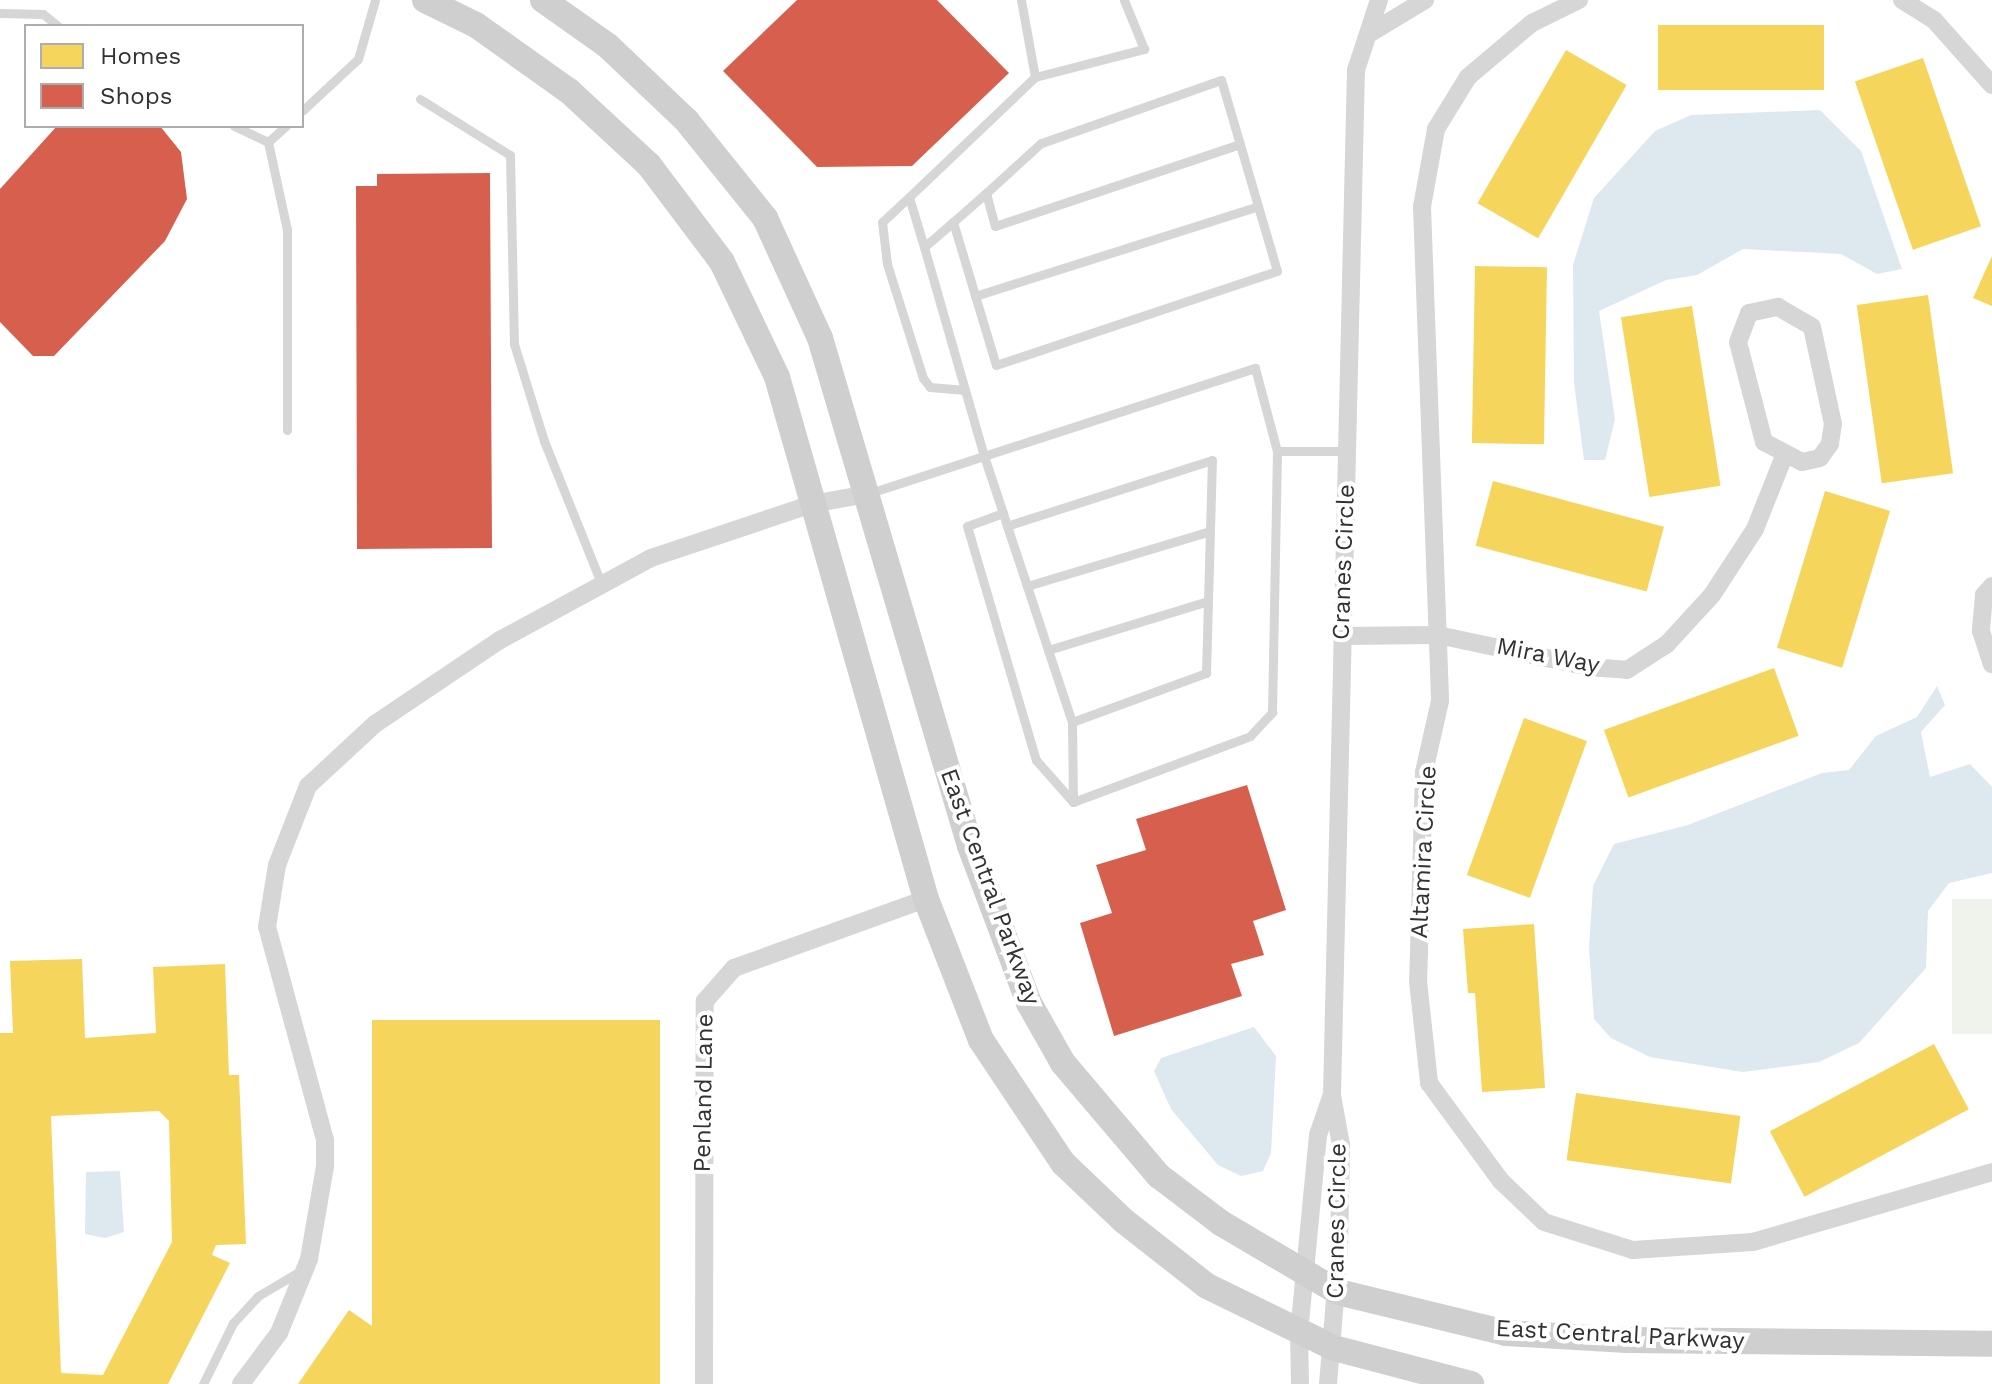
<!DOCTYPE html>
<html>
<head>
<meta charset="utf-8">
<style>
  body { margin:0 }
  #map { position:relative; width:1992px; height:1384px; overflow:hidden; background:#fff; font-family:"Work Sans",sans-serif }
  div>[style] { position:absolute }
  .green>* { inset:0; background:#f0f2ec; transform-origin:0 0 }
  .water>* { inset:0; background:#dde9ef }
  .homes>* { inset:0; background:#f6d55c; transform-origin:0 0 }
  .shops>* { inset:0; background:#d6604d }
  .lane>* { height:9px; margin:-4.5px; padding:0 4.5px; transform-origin:4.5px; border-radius:4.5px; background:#d6d6d6 }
  .street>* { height:18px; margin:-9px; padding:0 9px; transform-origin:9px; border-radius:9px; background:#d6d6d6 }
  .secondary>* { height:26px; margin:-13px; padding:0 13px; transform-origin:13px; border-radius:13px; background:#cfcfcf }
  span { translate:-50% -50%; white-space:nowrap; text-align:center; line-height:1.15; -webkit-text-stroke:8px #fff; paint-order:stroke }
  .street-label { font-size:24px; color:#323232 }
  .legend { position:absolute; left:24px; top:24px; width:280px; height:104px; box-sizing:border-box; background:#fff; border:2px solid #adadad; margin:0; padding:10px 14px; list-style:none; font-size:24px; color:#323232 }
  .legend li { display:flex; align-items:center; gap:16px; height:40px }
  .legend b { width:40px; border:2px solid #adadad }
</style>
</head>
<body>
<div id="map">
  <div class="green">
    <div style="left:1952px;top:899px;width:40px;height:135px"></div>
  </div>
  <div class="water">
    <div style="clip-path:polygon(1820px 110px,1861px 151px,1902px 269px,1877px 274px,1841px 254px,1743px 249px,1697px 275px,1666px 280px,1599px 311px,1615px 419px,1605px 460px,1584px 460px,1574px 383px,1573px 265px,1594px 198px,1655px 131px,1691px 115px)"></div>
    <div style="clip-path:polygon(1937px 686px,1945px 705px,1921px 732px,1930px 777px,1970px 764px,1992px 787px,1992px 873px,1949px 883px,1928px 911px,1926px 968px,1859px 1043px,1819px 1062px,1743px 1072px,1650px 1057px,1611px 1038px,1594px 1019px,1589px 948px,1593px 886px,1614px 844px,1688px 825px,1822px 773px,1849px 770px,1876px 736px,1917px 717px)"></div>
    <div style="clip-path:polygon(1254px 1027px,1276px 1056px,1271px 1153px,1263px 1171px,1241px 1176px,1218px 1165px,1171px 1109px,1154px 1071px,1161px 1058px)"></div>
    <div style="clip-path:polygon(120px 1171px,124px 1232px,105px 1238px,85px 1234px,86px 1172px)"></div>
  </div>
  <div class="homes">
    <div style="left:1824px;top:25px;width:65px;height:166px;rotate:90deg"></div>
    <div style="left:1566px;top:50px;width:70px;height:177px;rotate:30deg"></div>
    <div style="left:1923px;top:58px;width:178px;height:72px;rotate:71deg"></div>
    <div style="clip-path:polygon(1992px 256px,1992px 306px,1973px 298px)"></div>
    <div style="left:1475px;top:266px;width:72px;height:177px;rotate:1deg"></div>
    <div style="left:1928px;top:295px;width:180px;height:72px;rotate:82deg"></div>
    <div style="left:1692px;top:306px;width:182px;height:72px;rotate:81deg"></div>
    <div style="left:1493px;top:481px;width:177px;height:67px;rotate:15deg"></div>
    <div style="left:1825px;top:491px;width:68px;height:164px;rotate:17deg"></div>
    <div style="left:1774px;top:668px;width:72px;height:181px;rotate:70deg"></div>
    <div style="left:1524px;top:718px;width:67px;height:167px;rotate:20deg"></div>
    <div style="clip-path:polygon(1534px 924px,1545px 1088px,1482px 1092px,1475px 993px,1468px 993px,1463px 929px)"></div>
    <div style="clip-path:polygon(evenodd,82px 959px,85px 1038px,156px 1033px,153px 967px,225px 964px,229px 1075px,239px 1075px,246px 1244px,216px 1245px,212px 1255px,230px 1263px,168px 1384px,0 1384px,0 1033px,13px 1033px,10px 961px,82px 959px,159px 1111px,169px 1121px,172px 1242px,103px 1375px,61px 1373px,51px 1116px,159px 1111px)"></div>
    <div style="clip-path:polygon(372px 1020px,660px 1020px,660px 1384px,298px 1384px,349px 1310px,372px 1326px)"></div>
    <div style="left:1934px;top:1044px;width:74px;height:186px;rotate:62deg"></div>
    <div style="left:1576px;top:1093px;width:166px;height:68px;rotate:8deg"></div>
  </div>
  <div class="shops">
    <div style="clip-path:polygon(797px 0,937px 0,1009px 73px,912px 166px,817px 167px,723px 71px)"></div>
    <div style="clip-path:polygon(57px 126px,160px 126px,181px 152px,187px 199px,165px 241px,54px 356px,33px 356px,0 322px,0 189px)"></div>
    <div style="clip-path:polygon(490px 173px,492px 548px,357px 549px,356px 186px,377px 186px,377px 174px)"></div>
    <div style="clip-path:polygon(1247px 785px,1286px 910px,1253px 921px,1264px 955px,1231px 964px,1242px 996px,1114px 1036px,1080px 923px,1112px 913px,1096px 865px,1146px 850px,1136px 819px)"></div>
  </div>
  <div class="lane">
    <div style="left:1021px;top:0;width:78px;rotate:79.7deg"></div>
    <div style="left:0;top:13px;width:43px;rotate:1.3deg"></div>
    <div style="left:43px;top:14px;width:19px;rotate:39deg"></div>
    <div style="left:420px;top:99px;width:106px;rotate:31.9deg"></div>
    <div style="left:510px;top:155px;width:189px;rotate:88.8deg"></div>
    <div style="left:514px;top:344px;width:102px;rotate:72.8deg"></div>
    <div style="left:544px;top:441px;width:155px;rotate:68.1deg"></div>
    <div style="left:302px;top:111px;width:76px;rotate:-42.9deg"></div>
    <div style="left:358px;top:59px;width:61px;rotate:-73.9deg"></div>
    <div style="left:234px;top:126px;width:38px;rotate:25deg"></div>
    <div style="left:268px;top:142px;width:24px;rotate:-42deg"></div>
    <div style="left:268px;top:142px;width:90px;rotate:77.8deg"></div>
    <div style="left:287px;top:230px;width:200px;rotate:90deg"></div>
    <div style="left:986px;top:193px;width:34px;rotate:75deg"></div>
    <div style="left:995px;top:226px;width:258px;rotate:-18.5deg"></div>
    <div style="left:909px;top:197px;width:37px;rotate:137deg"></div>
    <div style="left:882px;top:222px;width:42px;rotate:83.2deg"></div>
    <div style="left:887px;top:264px;width:120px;rotate:72.5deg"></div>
    <div style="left:923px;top:378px;width:11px;rotate:52deg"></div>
    <div style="left:930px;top:387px;width:35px;rotate:5deg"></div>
    <div style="left:953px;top:222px;width:149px;rotate:73.3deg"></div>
    <div style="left:996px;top:365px;width:296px;rotate:-18.5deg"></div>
    <div style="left:1277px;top:271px;width:199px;rotate:-106.3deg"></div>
    <div style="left:1221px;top:80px;width:191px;rotate:160.7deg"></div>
    <div style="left:1041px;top:143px;width:74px;rotate:137.7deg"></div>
    <div style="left:986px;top:193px;width:44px;rotate:138.7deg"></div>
    <div style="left:953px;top:222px;width:38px;rotate:139deg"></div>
    <div style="left:924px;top:247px;width:217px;rotate:74deg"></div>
    <div style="left:984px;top:456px;width:60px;rotate:71.6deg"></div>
    <div style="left:1003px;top:513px;width:14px;rotate:73deg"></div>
    <div style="left:1007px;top:526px;width:63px;rotate:71.6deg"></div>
    <div style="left:1027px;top:586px;width:67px;rotate:71.8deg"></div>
    <div style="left:1048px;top:650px;width:76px;rotate:71.6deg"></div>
    <div style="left:1072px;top:722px;width:143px;rotate:-20.1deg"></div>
    <div style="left:1206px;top:673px;width:213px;rotate:-88.4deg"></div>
    <div style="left:1212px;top:460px;width:215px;rotate:162.2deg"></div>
    <div style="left:924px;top:247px;width:52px;rotate:-106.7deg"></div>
    <div style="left:909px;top:197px;width:174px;rotate:-43.6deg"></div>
    <div style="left:1035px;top:77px;width:113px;rotate:-14.4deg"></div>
    <div style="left:1144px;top:49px;width:53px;rotate:-112.2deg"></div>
    <div style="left:975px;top:296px;width:297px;rotate:-17.6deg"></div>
    <div style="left:870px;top:493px;width:405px;rotate:-18deg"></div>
    <div style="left:1255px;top:368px;width:86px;rotate:75.2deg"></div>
    <div style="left:1277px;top:451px;width:69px"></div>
    <div style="left:1003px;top:513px;width:38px;rotate:160deg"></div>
    <div style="left:967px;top:526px;width:244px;rotate:73.6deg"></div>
    <div style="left:1036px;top:760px;width:56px;rotate:48.6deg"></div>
    <div style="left:1027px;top:586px;width:191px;rotate:-16.7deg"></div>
    <div style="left:1048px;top:650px;width:167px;rotate:-17deg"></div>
    <div style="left:1072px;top:722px;width:80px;rotate:89.3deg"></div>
    <div style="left:1073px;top:802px;width:189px;rotate:-20.4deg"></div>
    <div style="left:1250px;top:736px;width:33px;rotate:-47deg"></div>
    <div style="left:1272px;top:712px;width:261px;rotate:-88.9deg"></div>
    <div style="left:203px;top:1384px;width:68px;rotate:-63.8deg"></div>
    <div style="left:233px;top:1323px;width:37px;rotate:-47deg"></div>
    <div style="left:258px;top:1296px;width:51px;rotate:-30.6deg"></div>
  </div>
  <div class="street">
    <div style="left:1579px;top:0;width:52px;rotate:153.9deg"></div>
    <div style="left:1532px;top:23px;width:84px;rotate:139.8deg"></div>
    <div style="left:1468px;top:77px;width:61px;rotate:121.6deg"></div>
    <div style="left:1436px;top:129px;width:79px;rotate:100.2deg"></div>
    <div style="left:1422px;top:207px;width:494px;rotate:87.9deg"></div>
    <div style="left:1440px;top:701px;width:73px;rotate:102.7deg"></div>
    <div style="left:1424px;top:772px;width:209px;rotate:91.6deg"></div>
    <div style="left:1418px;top:981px;width:103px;rotate:83.8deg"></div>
    <div style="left:1429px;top:1083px;width:122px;rotate:53.7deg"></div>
    <div style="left:1501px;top:1181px;width:59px;rotate:43.6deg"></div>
    <div style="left:1544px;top:1222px;width:93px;rotate:17.5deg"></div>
    <div style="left:1633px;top:1250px;width:120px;rotate:-3.8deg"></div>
    <div style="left:1753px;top:1242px;width:249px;rotate:-16.3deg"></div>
    <div style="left:1902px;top:0;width:38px;rotate:32deg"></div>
    <div style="left:1934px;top:20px;width:87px;rotate:48.3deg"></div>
    <div style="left:1372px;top:32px;width:62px;rotate:-31.1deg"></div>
    <div style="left:1778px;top:307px;width:39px;rotate:30deg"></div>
    <div style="left:1812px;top:327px;width:99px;rotate:77.8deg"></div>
    <div style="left:1833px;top:424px;width:20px;rotate:99deg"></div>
    <div style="left:1830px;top:444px;width:17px;rotate:126deg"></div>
    <div style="left:1820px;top:458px;width:18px;rotate:167deg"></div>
    <div style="left:1802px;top:462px;width:43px;rotate:-152.2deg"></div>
    <div style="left:1764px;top:442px;width:103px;rotate:-104.6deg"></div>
    <div style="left:1738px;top:342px;width:31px;rotate:-69deg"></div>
    <div style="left:1749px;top:313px;width:30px;rotate:-12deg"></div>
    <div style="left:1992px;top:586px;width:12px;rotate:132deg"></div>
    <div style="left:1984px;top:595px;width:36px;rotate:95deg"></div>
    <div style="left:1981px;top:631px;width:35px;rotate:72deg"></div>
    <div style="left:1341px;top:636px;width:97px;rotate:-0.6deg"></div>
    <div style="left:1438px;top:635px;width:153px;rotate:12deg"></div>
    <div style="left:1588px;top:667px;width:39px;rotate:4deg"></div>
    <div style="left:1627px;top:670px;width:48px;rotate:-33deg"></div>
    <div style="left:1667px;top:644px;width:67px;rotate:-47.4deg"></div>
    <div style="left:1712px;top:595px;width:79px;rotate:-56.9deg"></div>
    <div style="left:1755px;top:529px;width:79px;rotate:-68.3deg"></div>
    <div style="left:241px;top:1384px;width:64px;rotate:-53.3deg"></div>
    <div style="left:279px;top:1333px;width:80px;rotate:-67.9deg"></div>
    <div style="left:309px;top:1259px;width:94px;rotate:-80.2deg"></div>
    <div style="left:325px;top:1166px;width:26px;rotate:-90deg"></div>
    <div style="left:325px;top:1140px;width:221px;rotate:-105.2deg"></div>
    <div style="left:267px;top:927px;width:63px;rotate:-80.8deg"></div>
    <div style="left:277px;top:865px;width:85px;rotate:-68.6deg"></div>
    <div style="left:308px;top:786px;width:91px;rotate:-42.8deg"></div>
    <div style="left:375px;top:724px;width:151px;rotate:-33.9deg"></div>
    <div style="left:500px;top:640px;width:172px;rotate:-28.5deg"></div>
    <div style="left:651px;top:558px;width:170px;rotate:-18.5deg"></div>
    <div style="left:812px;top:504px;width:56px;rotate:-10.3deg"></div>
    <div style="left:704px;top:1384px;width:383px;rotate:-89.9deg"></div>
    <div style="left:705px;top:1001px;width:44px;rotate:-48.7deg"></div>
    <div style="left:734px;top:968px;width:204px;rotate:-19.8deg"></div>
    <div style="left:1300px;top:1384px;width:51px;rotate:-91.1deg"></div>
    <div style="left:1299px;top:1333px;width:199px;rotate:-84.5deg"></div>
    <div style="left:1318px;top:1135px;width:40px;rotate:-71.1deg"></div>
    <div style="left:1328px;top:1384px;width:135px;rotate:-85.3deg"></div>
    <div style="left:1339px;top:1249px;width:104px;rotate:-88.9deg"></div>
    <div style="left:1341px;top:1145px;width:51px;rotate:-100.2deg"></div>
    <div style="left:1332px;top:1095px;width:1025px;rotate:-88.66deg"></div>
    <div style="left:1356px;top:70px;width:74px;rotate:-71.8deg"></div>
  </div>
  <div class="secondary">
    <div style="left:425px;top:0;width:57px;rotate:26.1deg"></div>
    <div style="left:476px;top:25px;width:114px;rotate:35.4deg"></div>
    <div style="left:569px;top:91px;width:109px;rotate:42.8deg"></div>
    <div style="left:649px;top:165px;width:121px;rotate:53deg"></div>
    <div style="left:722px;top:262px;width:127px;rotate:64.4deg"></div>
    <div style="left:777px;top:377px;width:543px;rotate:74.07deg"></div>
    <div style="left:926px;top:899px;width:151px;rotate:68.7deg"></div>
    <div style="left:981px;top:1040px;width:148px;rotate:56.3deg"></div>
    <div style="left:1063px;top:1163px;width:84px;rotate:43.6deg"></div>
    <div style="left:1124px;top:1221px;width:105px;rotate:38.1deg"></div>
    <div style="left:1207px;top:1286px;width:141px;rotate:26deg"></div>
    <div style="left:1334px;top:1348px;width:142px;rotate:14.7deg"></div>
    <div style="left:543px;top:0;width:80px;rotate:35.3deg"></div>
    <div style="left:608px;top:46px;width:108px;rotate:43.5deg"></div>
    <div style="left:686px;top:120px;width:126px;rotate:51.1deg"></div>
    <div style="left:765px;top:218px;width:132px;rotate:65.4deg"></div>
    <div style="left:820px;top:338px;width:530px;rotate:73.55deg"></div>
    <div style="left:970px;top:846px;width:168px;rotate:69.4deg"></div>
    <div style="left:1029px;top:1003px;width:69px;rotate:60.5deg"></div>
    <div style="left:1063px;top:1063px;width:148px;rotate:49.7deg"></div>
    <div style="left:1159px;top:1176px;width:78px;rotate:37.2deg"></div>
    <div style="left:1221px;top:1223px;width:136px;rotate:30.5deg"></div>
    <div style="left:1338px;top:1292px;width:173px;rotate:13.7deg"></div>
    <div style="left:1506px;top:1333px;width:121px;rotate:3.3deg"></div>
    <div style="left:1627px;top:1340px;width:365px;rotate:0.6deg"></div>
  </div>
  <div class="street-label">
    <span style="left:1344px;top:562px;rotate:-88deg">Cranes Circle</span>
    <span style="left:1548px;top:656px;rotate:11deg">Mira Way</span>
    <span style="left:1424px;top:852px;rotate:-87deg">Altamira Circle</span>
    <span style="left:990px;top:887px;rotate:70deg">East Central Parkway</span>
    <span style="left:704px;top:1093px;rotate:-89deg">Penland Lane</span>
    <span style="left:1337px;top:1221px;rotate:-89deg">Cranes Circle</span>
    <span style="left:1620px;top:1335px;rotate:3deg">East Central Parkway</span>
  </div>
  <ul class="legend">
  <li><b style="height:22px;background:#f6d55c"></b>Homes</li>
  <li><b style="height:22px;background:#d6604d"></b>Shops</li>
  </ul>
</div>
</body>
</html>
